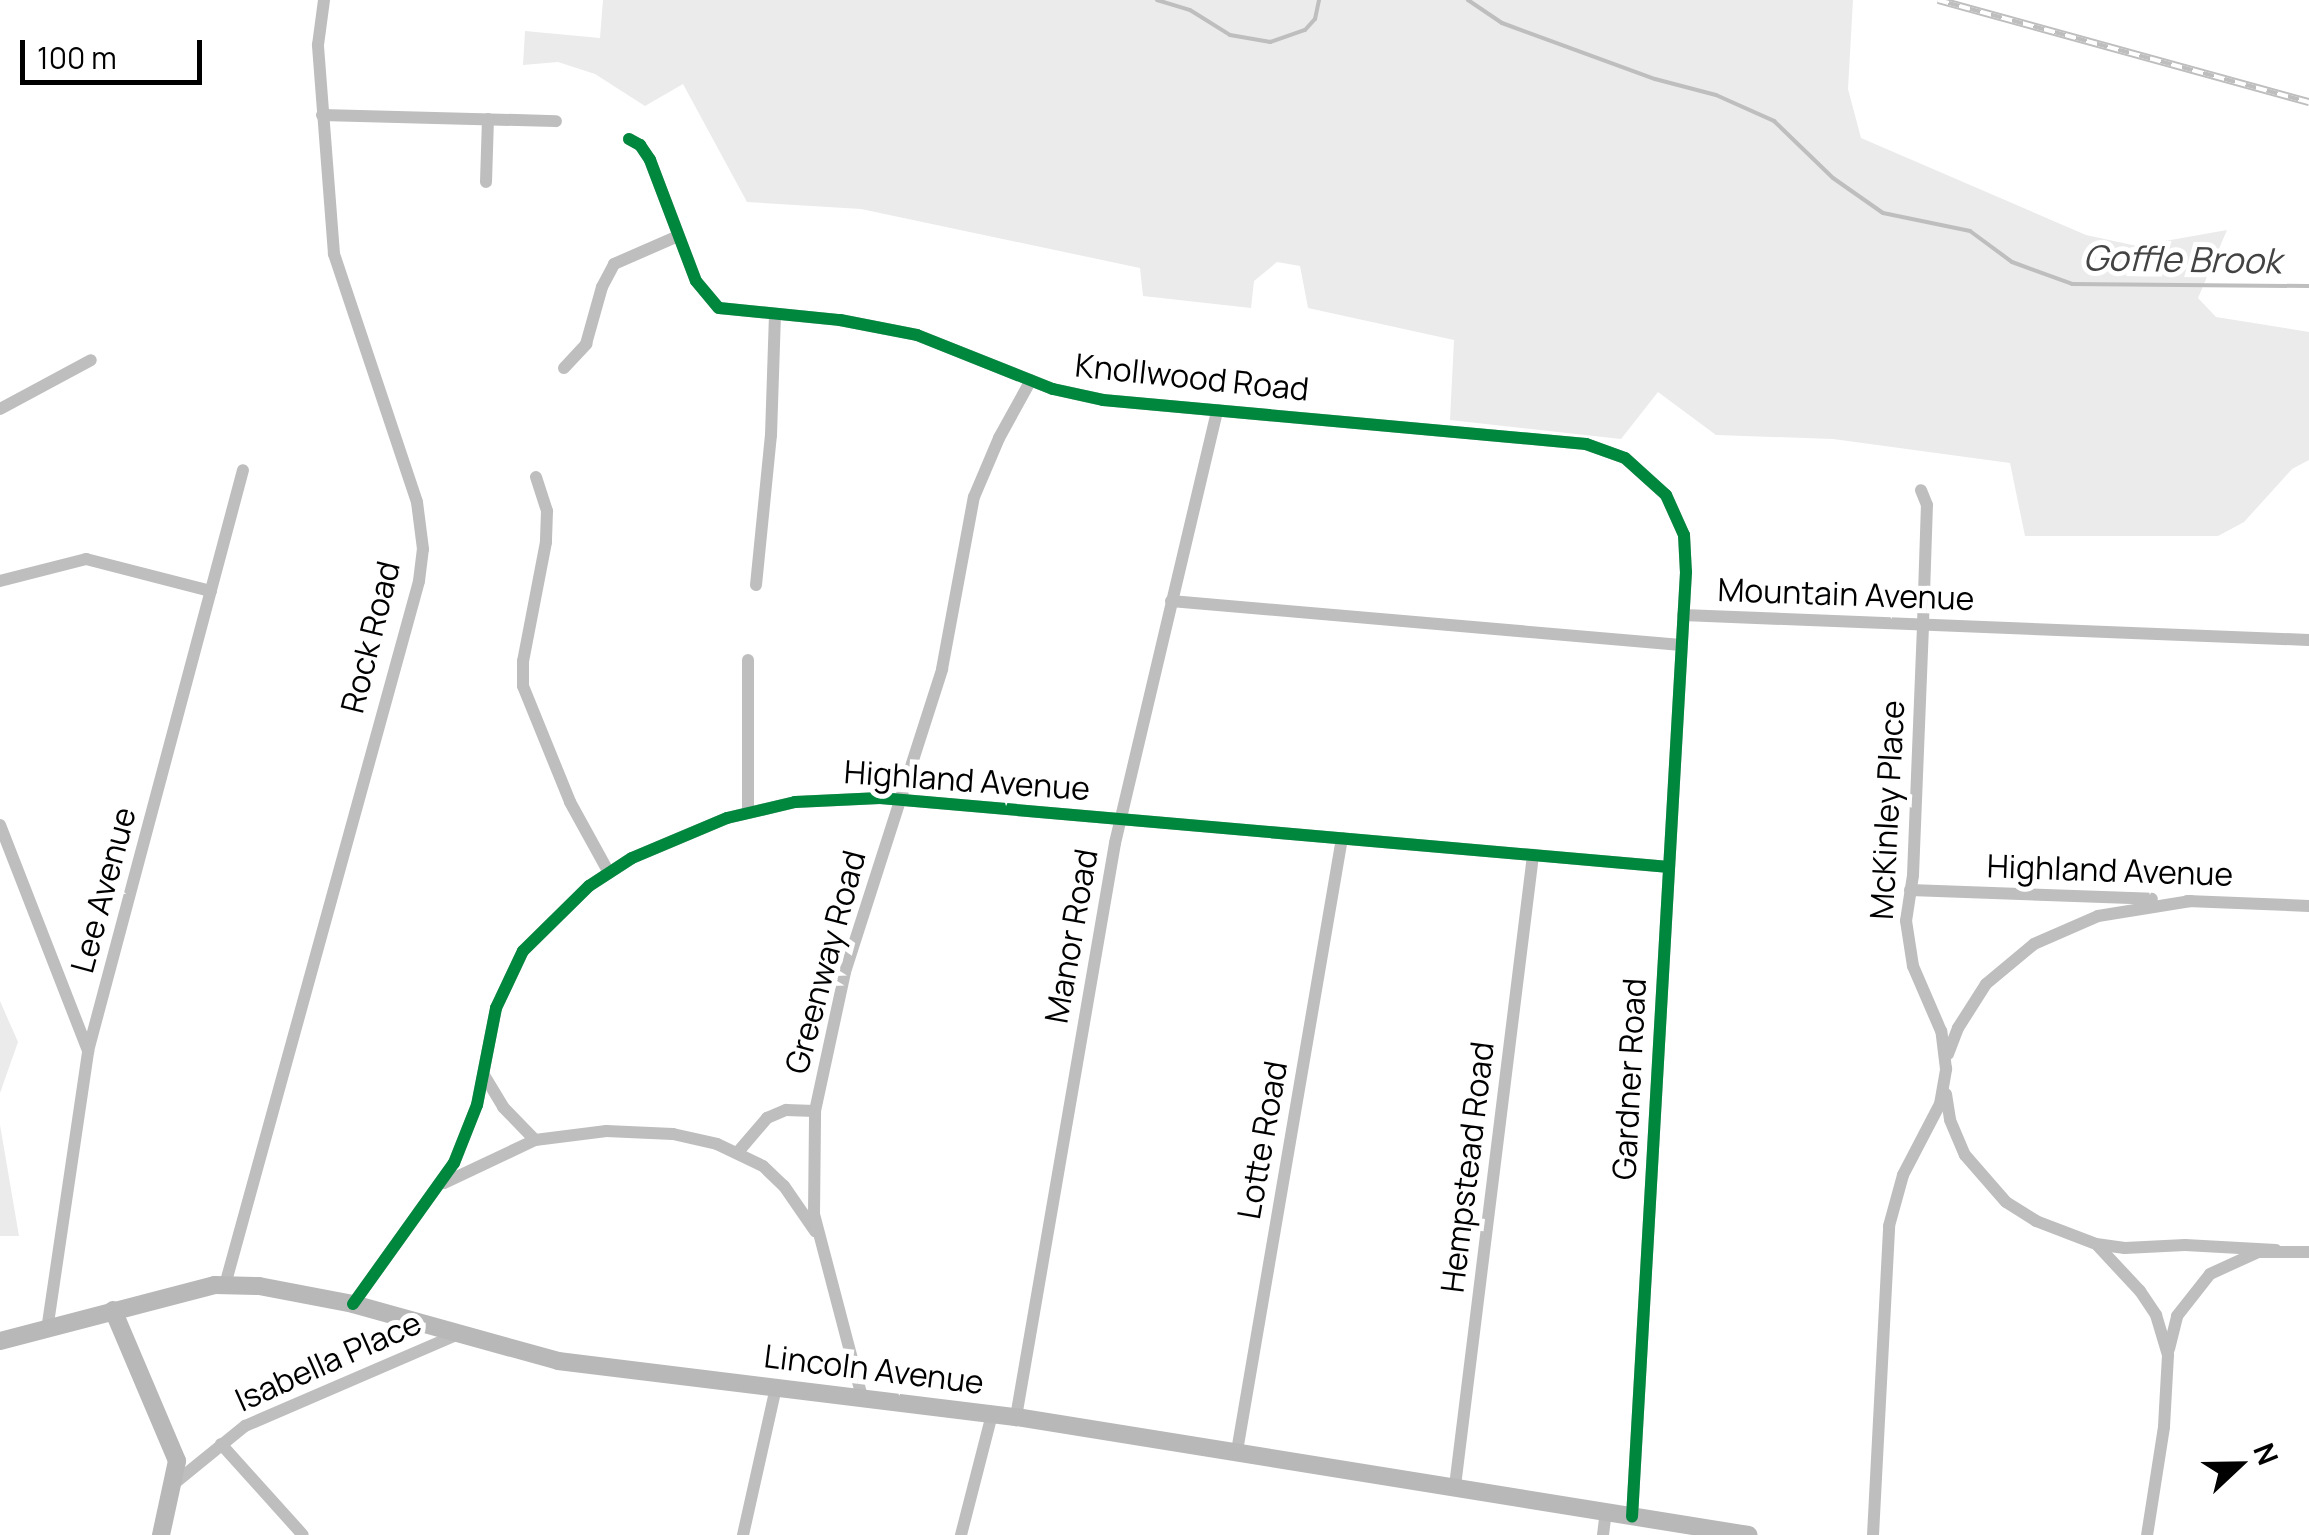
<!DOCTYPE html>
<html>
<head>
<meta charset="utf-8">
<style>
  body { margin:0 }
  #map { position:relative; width:2309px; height:1535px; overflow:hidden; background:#fff; font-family:Manrope,sans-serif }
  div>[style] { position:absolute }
  .green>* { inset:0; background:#ebebeb }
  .stream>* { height:4px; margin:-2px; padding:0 2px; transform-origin:2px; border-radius:2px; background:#bebebe }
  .street>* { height:12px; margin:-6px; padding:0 6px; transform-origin:6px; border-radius:6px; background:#bebebe }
  .secondary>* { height:18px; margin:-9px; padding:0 9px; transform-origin:9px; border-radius:9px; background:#b8b8b8 }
  .rail>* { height:8px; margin-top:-4px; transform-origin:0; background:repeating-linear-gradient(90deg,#fff 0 11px,#bebebe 0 22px); box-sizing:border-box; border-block:2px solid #bebebe }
  .cycleway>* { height:12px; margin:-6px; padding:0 6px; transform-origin:6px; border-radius:6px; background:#00873e }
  span { translate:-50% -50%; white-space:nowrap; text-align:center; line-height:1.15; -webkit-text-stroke:10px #fff; paint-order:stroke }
  .street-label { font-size:32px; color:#000 }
  .water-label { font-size:35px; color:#434343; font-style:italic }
  .north { position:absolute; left:2189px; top:1415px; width:100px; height:100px; -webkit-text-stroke:8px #fff; paint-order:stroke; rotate:68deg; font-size:28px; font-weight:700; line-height:40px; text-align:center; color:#000 }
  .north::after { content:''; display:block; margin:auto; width:35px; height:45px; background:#000; clip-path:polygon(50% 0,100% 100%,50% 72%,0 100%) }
  .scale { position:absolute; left:20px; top:40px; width:182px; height:45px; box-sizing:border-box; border:5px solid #000; border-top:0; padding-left:12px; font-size:30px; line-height:35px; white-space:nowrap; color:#000; -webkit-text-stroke:8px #fff; paint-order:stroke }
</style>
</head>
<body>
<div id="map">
  <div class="green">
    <div style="clip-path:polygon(603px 0,1853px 0,1848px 89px,1861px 138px,2086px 235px,2137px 246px,2227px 230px,2198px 298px,2216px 317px,2309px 332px,2309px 460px,2292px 469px,2244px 522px,2218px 536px,2025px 536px,2010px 463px,1833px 439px,1716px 435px,1658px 392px,1621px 439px,1450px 420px,1454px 340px,1308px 308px,1300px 266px,1277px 262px,1254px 281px,1251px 308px,1143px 296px,1140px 268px,861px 209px,747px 202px,683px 84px,645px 106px,595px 74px,558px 62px,523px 65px,525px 31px,600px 38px)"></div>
    <div style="clip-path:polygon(0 1001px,18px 1042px,0 1093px)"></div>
    <div style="clip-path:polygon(0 1125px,19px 1236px,0 1236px)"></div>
  </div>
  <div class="stream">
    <div style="left:1157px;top:0;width:34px;rotate:17deg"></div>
    <div style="left:1190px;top:10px;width:47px;rotate:32deg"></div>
    <div style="left:1230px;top:35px;width:41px;rotate:9.9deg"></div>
    <div style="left:1270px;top:42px;width:37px;rotate:-19deg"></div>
    <div style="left:1305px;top:30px;width:15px;rotate:-48deg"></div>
    <div style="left:1315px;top:19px;width:19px;rotate:-78deg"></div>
    <div style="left:1468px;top:0;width:41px;rotate:34.1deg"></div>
    <div style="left:1502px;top:23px;width:163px;rotate:20.1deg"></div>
    <div style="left:1655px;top:79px;width:63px;rotate:14.7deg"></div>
    <div style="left:1716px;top:95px;width:64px;rotate:24.1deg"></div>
    <div style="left:1774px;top:121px;width:82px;rotate:44deg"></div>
    <div style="left:1833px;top:178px;width:61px;rotate:35deg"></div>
    <div style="left:1883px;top:213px;width:89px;rotate:11.7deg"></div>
    <div style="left:1970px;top:231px;width:52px;rotate:36.4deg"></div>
    <div style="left:2012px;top:262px;width:64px;rotate:20.1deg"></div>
    <div style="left:2072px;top:284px;width:237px;rotate:0.5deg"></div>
  </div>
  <div class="street">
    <div style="left:322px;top:115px;width:234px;rotate:1.5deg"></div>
    <div style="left:629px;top:139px;width:13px;rotate:29deg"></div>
    <div style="left:640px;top:145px;width:18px;rotate:56deg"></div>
    <div style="left:650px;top:160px;width:129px;rotate:69.2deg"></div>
    <div style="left:696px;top:281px;width:35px;rotate:50deg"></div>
    <div style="left:719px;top:308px;width:122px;rotate:5.7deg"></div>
    <div style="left:840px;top:320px;width:78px;rotate:11deg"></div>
    <div style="left:917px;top:335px;width:146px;rotate:21.7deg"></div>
    <div style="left:1053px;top:389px;width:51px;rotate:12.4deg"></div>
    <div style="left:1103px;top:400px;width:485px;rotate:5.2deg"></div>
    <div style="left:1586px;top:444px;width:41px;rotate:19.7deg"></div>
    <div style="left:1625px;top:458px;width:55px;rotate:42.1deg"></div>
    <div style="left:1666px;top:495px;width:44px;rotate:65.8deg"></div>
    <div style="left:1684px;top:535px;width:37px;rotate:87deg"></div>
    <div style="left:1686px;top:572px;width:946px;rotate:93.27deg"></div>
    <div style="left:486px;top:182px;width:63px;rotate:-88.2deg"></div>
    <div style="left:564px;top:368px;width:33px;rotate:-47deg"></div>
    <div style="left:586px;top:344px;width:59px;rotate:-74.3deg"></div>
    <div style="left:602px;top:287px;width:26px;rotate:-62deg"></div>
    <div style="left:614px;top:264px;width:70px;rotate:-23.6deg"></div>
    <div style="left:0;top:409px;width:103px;rotate:-28.3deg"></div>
    <div style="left:536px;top:477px;width:36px;rotate:72deg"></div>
    <div style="left:547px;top:511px;width:31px;rotate:92deg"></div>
    <div style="left:546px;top:542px;width:121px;rotate:100.9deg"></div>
    <div style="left:523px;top:661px;width:25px;rotate:90deg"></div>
    <div style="left:523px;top:686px;width:125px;rotate:67.9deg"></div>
    <div style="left:570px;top:802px;width:81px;rotate:61.2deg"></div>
    <div style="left:0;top:581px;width:89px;rotate:-14.3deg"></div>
    <div style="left:86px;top:559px;width:129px;rotate:14.4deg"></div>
    <div style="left:756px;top:585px;width:151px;rotate:-84.3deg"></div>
    <div style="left:771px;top:435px;width:120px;rotate:-88.1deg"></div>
    <div style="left:1171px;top:601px;width:512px;rotate:4.93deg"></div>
    <div style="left:1683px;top:615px;width:626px;rotate:2.29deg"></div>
    <div style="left:748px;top:813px;width:153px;rotate:-90deg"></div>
    <div style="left:0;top:825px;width:243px;rotate:68.7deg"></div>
    <div style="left:1910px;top:890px;width:242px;rotate:2.1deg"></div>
    <div style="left:2187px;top:901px;width:122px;rotate:2.3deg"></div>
    <div style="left:1948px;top:1054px;width:28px;rotate:-69deg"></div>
    <div style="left:1958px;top:1028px;width:52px;rotate:-57.5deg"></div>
    <div style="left:1986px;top:984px;width:62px;rotate:-39.8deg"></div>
    <div style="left:2034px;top:944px;width:70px;rotate:-23.6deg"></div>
    <div style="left:2098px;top:916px;width:94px;rotate:-9.2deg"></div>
    <div style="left:484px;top:1075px;width:37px;rotate:59deg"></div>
    <div style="left:503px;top:1107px;width:46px;rotate:45.9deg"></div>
    <div style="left:1946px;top:1094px;width:26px;rotate:81deg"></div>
    <div style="left:1950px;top:1120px;width:38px;rotate:67deg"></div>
    <div style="left:1965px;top:1155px;width:62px;rotate:48.9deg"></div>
    <div style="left:2006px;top:1202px;width:36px;rotate:32deg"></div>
    <div style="left:2036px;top:1221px;width:64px;rotate:21deg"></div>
    <div style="left:2096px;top:1244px;width:29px;rotate:8deg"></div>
    <div style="left:2125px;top:1248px;width:60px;rotate:-2.9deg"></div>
    <div style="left:2185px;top:1245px;width:91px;rotate:3.1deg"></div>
    <div style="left:738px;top:1152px;width:45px;rotate:-49.5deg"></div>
    <div style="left:767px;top:1118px;width:21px;rotate:-23deg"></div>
    <div style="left:786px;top:1110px;width:29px;rotate:2deg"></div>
    <div style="left:444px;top:1183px;width:101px;rotate:-25.3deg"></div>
    <div style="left:535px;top:1140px;width:72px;rotate:-7.2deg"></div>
    <div style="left:606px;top:1131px;width:67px;rotate:2.6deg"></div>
    <div style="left:673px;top:1134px;width:45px;rotate:12.8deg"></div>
    <div style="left:717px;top:1144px;width:51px;rotate:25.6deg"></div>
    <div style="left:763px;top:1166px;width:29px;rotate:44deg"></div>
    <div style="left:784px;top:1186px;width:55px;rotate:55.4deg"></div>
    <div style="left:2098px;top:1246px;width:62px;rotate:47deg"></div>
    <div style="left:2140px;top:1291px;width:29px;rotate:56deg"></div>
    <div style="left:2156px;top:1315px;width:42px;rotate:73.3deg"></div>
    <div style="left:2168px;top:1355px;width:72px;rotate:93.2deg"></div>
    <div style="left:2164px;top:1427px;width:109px;rotate:98.9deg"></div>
    <div style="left:225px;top:1285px;width:730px;rotate:-74.59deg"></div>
    <div style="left:419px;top:581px;width:32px;rotate:-83deg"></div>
    <div style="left:423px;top:549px;width:47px;rotate:-97.3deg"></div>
    <div style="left:417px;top:502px;width:262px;rotate:-108.5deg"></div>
    <div style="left:334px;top:254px;width:210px;rotate:-94.4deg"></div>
    <div style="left:318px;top:45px;width:45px;rotate:-82.4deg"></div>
    <div style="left:353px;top:1304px;width:173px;rotate:-54.4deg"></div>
    <div style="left:454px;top:1163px;width:62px;rotate:-68.4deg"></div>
    <div style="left:477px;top:1105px;width:99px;rotate:-78.9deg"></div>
    <div style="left:496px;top:1008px;width:63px;rotate:-64.7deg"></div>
    <div style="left:523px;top:951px;width:93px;rotate:-44.6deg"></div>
    <div style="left:589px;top:886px;width:51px;rotate:-33.1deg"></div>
    <div style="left:632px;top:858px;width:103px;rotate:-22.8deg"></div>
    <div style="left:727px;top:818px;width:70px;rotate:-13.2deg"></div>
    <div style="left:795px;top:802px;width:85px;rotate:-2.7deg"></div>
    <div style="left:880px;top:798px;width:792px;rotate:5deg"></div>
    <div style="left:47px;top:1330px;width:282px;rotate:-81.6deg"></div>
    <div style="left:88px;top:1051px;width:601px;rotate:-75.06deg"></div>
    <div style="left:2169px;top:1349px;width:34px;rotate:-76deg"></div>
    <div style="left:2177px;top:1316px;width:53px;rotate:-51.8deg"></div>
    <div style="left:2210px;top:1274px;width:53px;rotate:-24.6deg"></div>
    <div style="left:2258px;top:1252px;width:51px"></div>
    <div style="left:862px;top:1397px;width:189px;rotate:-104.7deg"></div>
    <div style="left:814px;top:1214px;width:103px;rotate:-89.4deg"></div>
    <div style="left:815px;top:1111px;width:142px;rotate:-77.8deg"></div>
    <div style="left:845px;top:972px;width:318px;rotate:-72.2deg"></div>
    <div style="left:942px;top:669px;width:175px;rotate:-79.5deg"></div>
    <div style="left:974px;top:497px;width:64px;rotate:-67deg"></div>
    <div style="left:999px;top:438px;width:66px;rotate:-61.1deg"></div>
    <div style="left:1016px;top:1417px;width:582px;rotate:-80.21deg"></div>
    <div style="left:1115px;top:843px;width:445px;rotate:-76.7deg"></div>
    <div style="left:221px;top:1444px;width:122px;rotate:48deg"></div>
    <div style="left:1237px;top:1451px;width:622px;rotate:-80.28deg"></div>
    <div style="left:176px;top:1482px;width:89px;rotate:-39.1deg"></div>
    <div style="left:245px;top:1426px;width:233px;rotate:-23.3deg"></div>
    <div style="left:1455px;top:1486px;width:636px;rotate:-82.95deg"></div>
    <div style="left:743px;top:1535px;width:152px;rotate:-77.4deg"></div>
    <div style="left:961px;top:1535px;width:125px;rotate:-75.6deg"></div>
    <div style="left:1603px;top:1535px;width:24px;rotate:-83deg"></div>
    <div style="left:1873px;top:1535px;width:309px;rotate:-87deg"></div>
    <div style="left:1889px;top:1226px;width:53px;rotate:-74.6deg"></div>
    <div style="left:1903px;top:1175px;width:80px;rotate:-62.5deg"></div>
    <div style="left:1940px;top:1104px;width:36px;rotate:-80deg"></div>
    <div style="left:1946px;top:1069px;width:38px;rotate:-97deg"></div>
    <div style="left:1941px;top:1031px;width:71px;rotate:-113.3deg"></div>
    <div style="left:1913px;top:966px;width:46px;rotate:-98.8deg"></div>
    <div style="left:1906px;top:921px;width:47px;rotate:-81.3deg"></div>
    <div style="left:1913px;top:875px;width:251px;rotate:-87.7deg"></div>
    <div style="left:1923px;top:624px;width:119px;rotate:-88.1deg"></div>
    <div style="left:1927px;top:505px;width:16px;rotate:-112deg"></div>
  </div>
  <div class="secondary">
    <div style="left:113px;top:1310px;width:164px;rotate:67deg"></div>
    <div style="left:177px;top:1461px;width:76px;rotate:102.2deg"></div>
    <div style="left:0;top:1341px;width:222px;rotate:-14.6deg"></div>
    <div style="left:215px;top:1285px;width:44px;rotate:1.3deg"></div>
    <div style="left:259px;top:1286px;width:96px;rotate:10.8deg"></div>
    <div style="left:353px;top:1304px;width:213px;rotate:15.5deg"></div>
    <div style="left:558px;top:1361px;width:461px;rotate:7deg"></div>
    <div style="left:1016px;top:1417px;width:742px;rotate:9.15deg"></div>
  </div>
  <div class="rail">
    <div style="left:1938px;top:0;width:385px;rotate:15.4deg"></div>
  </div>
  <div class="cycleway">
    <div style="left:629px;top:139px;width:13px;rotate:29deg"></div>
    <div style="left:640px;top:145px;width:18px;rotate:56deg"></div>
    <div style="left:650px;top:160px;width:129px;rotate:69.2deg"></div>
    <div style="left:696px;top:281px;width:35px;rotate:50deg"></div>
    <div style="left:719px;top:308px;width:122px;rotate:5.7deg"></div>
    <div style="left:840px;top:320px;width:78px;rotate:11deg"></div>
    <div style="left:917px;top:335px;width:146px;rotate:21.7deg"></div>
    <div style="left:1053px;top:389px;width:51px;rotate:12.4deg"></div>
    <div style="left:1103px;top:400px;width:485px;rotate:5.2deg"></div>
    <div style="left:1586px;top:444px;width:41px;rotate:19.7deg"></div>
    <div style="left:1625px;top:458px;width:55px;rotate:42.1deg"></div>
    <div style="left:1666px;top:495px;width:44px;rotate:65.8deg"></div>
    <div style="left:1684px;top:535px;width:37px;rotate:87deg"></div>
    <div style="left:1686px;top:572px;width:946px;rotate:93.27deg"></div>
    <div style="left:353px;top:1304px;width:173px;rotate:-54.4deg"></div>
    <div style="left:454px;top:1163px;width:62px;rotate:-68.4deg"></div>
    <div style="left:477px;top:1105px;width:99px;rotate:-78.9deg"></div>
    <div style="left:496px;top:1008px;width:63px;rotate:-64.7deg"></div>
    <div style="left:523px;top:951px;width:93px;rotate:-44.6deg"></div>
    <div style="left:589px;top:886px;width:51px;rotate:-33.1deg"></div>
    <div style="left:632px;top:858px;width:103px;rotate:-22.8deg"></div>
    <div style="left:727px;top:818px;width:70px;rotate:-13.2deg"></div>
    <div style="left:795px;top:802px;width:85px;rotate:-2.7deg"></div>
    <div style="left:880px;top:798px;width:792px;rotate:5deg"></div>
  </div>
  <div class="street-label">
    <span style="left:1192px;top:377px;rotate:6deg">Knollwood Road</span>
    <span style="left:1846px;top:594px;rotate:2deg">Mountain Avenue</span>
    <span style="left:370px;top:637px;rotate:-76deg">Rock Road</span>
    <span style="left:967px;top:780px;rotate:4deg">Highland Avenue</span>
    <span style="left:1887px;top:810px;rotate:-87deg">McKinley Place</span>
    <span style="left:2110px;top:870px;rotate:2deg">Highland Avenue</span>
    <span style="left:103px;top:890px;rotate:-75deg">Lee Avenue</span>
    <span style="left:1071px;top:936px;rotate:-80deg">Manor Road</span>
    <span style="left:825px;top:962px;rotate:-75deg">Greenway Road</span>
    <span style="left:1629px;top:1079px;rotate:-87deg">Gardner Road</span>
    <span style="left:1262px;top:1140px;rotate:-80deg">Lotte Road</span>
    <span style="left:1467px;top:1167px;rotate:-83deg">Hempstead Road</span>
    <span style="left:328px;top:1361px;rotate:-24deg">Isabella Place</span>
    <span style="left:874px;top:1369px;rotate:7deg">Lincoln Avenue</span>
  </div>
  <div class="water-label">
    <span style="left:2182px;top:259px;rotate:1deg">Goffle Brook</span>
  </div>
  <div class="north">N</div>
  <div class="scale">100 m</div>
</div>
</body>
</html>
